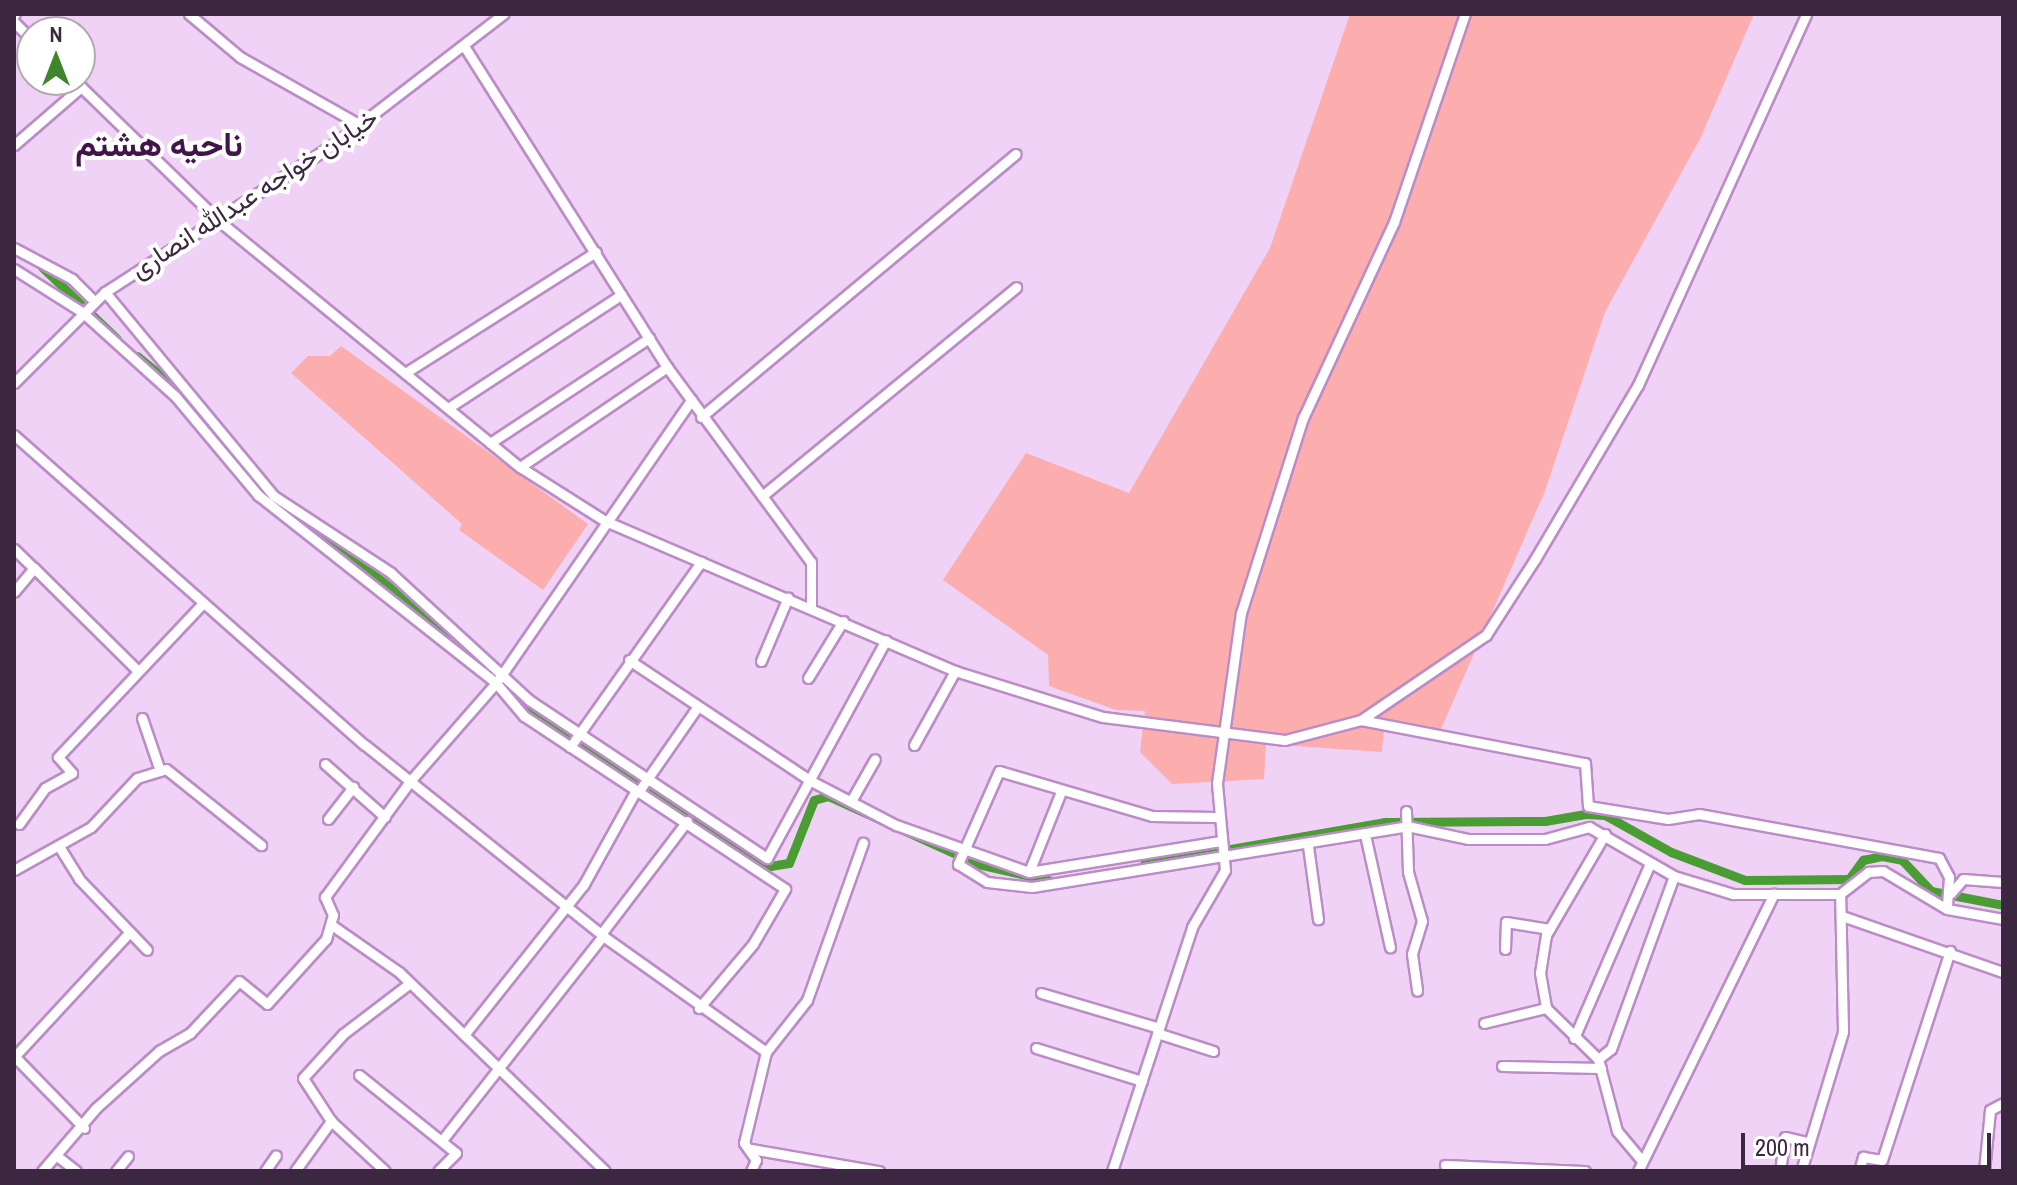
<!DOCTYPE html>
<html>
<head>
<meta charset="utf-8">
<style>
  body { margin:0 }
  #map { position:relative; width:2017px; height:1185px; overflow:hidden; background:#f0d2f7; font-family:"Archivo Narrow",Vazirmatn,sans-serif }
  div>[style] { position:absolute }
  .green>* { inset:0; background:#fcaeae }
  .canal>* { height:9px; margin:-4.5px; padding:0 4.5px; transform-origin:4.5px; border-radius:4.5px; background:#499d33 }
  .roads { filter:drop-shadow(2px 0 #bc8cc7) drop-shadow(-2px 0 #bc8cc7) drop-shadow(0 2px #bc8cc7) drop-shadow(0 -2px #bc8cc7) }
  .minor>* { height:9px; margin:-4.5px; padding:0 4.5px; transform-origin:4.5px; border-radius:4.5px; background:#fff }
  span { translate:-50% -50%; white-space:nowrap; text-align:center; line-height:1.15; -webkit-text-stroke:8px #fff; paint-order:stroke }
  .street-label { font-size:26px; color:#3b273f }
  .district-label { font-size:34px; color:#40164a; font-weight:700 }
  .frame { position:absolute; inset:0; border:16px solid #3b273f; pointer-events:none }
  .north { position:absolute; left:16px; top:16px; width:80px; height:80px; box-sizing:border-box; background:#fff; border:2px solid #b1a9b2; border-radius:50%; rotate:0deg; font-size:22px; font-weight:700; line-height:32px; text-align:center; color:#3b273f }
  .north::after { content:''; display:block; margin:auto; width:28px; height:36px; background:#3e862b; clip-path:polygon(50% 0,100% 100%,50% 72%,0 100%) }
  .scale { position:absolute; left:1741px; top:1133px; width:250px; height:36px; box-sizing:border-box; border:4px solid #3b273f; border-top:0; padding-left:10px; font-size:24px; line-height:28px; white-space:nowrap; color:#3b273f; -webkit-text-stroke:6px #fff; paint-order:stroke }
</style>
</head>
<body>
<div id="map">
  <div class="green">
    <div style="clip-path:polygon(1350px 14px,1754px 14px,1701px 137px,1605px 312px,1545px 491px,1441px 729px,1384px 729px,1382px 752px,1266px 744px,1264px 779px,1172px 784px,1140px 752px,1145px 711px,1116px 710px,1049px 686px,1048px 655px,943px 580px,1026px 453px,1129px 493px,1270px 248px)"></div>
    <div style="clip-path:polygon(341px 346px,588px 524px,543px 590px,459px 530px,462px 524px,291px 373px,308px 356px,330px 356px)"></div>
  </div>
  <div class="canal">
    <div style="left:41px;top:266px;width:105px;rotate:43.8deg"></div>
    <div style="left:137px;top:356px;width:58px;rotate:39.4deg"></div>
    <div style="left:182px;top:393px;width:143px;rotate:49.3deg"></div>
    <div style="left:297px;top:516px;width:193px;rotate:37.4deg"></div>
    <div style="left:500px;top:678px;width:51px;rotate:48.2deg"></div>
    <div style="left:534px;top:716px;width:280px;rotate:32.4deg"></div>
    <div style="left:770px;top:866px;width:19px;rotate:-9deg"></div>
    <div style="left:789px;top:863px;width:68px;rotate:-68.4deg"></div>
    <div style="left:814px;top:800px;width:15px;rotate:-16deg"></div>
    <div style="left:828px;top:796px;width:165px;rotate:24.4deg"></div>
    <div style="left:978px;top:864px;width:75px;rotate:13.1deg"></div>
    <div style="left:1144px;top:864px;width:245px;rotate:-9.9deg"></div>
    <div style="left:1385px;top:822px;width:160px;rotate:-0.4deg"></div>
    <div style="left:1545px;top:821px;width:41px;rotate:-9.9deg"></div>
    <div style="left:1585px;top:814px;width:20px;rotate:3deg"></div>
    <div style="left:1605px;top:815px;width:76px;rotate:29.3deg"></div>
    <div style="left:1671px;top:852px;width:79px;rotate:20.7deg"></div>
    <div style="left:1745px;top:880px;width:104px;rotate:-0.6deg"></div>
    <div style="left:1849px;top:879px;width:24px;rotate:-54deg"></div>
    <div style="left:1863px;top:860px;width:19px;rotate:-12deg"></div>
    <div style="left:1882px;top:856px;width:20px;rotate:11deg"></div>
    <div style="left:1902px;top:860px;width:42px;rotate:46.9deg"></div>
    <div style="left:1931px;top:891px;width:73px;rotate:11deg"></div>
  </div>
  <div class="roads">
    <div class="minor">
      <div style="left:189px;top:14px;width:67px;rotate:40.1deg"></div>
      <div style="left:240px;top:57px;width:138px;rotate:29.5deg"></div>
      <div style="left:14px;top:15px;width:1px;rotate:-45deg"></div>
      <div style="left:14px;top:22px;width:25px;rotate:45deg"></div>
      <div style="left:464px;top:46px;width:380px;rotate:57.7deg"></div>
      <div style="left:667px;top:367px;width:242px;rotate:53.6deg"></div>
      <div style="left:811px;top:562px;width:45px;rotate:90deg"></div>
      <div style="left:74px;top:80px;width:202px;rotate:44.2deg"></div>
      <div style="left:219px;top:221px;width:389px;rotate:39.3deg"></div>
      <div style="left:520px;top:467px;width:101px;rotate:32.4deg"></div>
      <div style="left:605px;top:521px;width:381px;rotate:23.2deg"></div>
      <div style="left:955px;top:671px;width:155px;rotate:17.3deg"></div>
      <div style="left:1103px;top:717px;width:183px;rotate:7.2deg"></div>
      <div style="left:1285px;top:740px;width:79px;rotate:-14.7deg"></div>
      <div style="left:1361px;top:720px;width:228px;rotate:10.9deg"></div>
      <div style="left:1585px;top:763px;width:43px;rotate:86deg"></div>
      <div style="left:1588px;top:806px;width:81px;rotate:9.2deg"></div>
      <div style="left:1668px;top:819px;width:31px;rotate:-9deg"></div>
      <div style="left:1699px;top:814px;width:244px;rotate:10.4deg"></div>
      <div style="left:1939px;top:858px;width:21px;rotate:62deg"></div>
      <div style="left:1949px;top:877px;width:32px;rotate:94deg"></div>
      <div style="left:14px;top:145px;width:89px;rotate:-40.9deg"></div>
      <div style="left:14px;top:248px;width:66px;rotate:28.1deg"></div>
      <div style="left:72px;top:279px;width:31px;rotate:45deg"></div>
      <div style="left:14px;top:269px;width:80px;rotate:32.3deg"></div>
      <div style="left:82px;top:312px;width:127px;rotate:42.1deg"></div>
      <div style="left:176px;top:397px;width:128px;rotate:50.1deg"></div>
      <div style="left:258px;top:495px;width:303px;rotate:38.3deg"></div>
      <div style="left:496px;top:683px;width:43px;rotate:49.7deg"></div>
      <div style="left:524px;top:716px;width:313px;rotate:33.5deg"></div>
      <div style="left:785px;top:889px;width:64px;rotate:120.2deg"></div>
      <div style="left:753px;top:944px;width:84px;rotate:130.2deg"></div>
      <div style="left:105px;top:292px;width:265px;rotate:50.4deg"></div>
      <div style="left:274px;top:496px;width:140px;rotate:33.3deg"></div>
      <div style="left:391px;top:573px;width:188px;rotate:42.6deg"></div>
      <div style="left:529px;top:700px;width:286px;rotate:33.6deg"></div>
      <div style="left:767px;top:858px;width:248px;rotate:-61.4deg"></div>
      <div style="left:405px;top:373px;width:226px;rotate:-32.4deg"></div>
      <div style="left:14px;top:383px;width:129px;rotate:-45deg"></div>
      <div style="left:105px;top:292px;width:276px;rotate:-32.9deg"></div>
      <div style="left:337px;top:142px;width:210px;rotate:-37.6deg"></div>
      <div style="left:448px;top:408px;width:207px;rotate:-33.2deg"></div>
      <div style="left:701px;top:417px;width:410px;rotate:-39.9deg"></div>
      <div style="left:14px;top:435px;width:468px;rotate:41.5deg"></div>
      <div style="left:365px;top:745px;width:305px;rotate:38.7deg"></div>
      <div style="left:603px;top:936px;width:200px;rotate:35.4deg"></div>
      <div style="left:490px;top:443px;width:191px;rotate:-33.4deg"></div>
      <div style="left:520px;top:467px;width:178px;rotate:-34.2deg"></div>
      <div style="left:762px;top:496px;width:329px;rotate:-39.4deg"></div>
      <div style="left:14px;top:549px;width:28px;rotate:44deg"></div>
      <div style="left:34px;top:568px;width:31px;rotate:130deg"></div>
      <div style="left:34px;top:568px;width:146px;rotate:44.7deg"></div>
      <div style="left:629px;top:660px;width:219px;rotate:33.6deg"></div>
      <div style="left:811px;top:781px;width:96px;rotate:27.4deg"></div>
      <div style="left:896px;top:825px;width:141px;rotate:19.5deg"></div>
      <div style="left:1029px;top:872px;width:194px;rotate:-9.2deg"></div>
      <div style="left:761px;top:661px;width:69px;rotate:-67.1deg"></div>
      <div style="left:808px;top:678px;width:67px;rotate:-58.4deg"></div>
      <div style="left:142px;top:718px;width:56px;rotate:71.2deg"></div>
      <div style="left:1361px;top:720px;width:151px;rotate:-34.2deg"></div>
      <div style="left:1486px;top:635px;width:90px;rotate:-57.2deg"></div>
      <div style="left:1535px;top:559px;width:202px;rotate:-59.4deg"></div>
      <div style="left:1638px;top:385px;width:407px;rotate:-65.6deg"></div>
      <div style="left:914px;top:745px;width:85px;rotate:-61deg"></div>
      <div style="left:570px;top:747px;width:227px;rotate:-54.7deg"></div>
      <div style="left:325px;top:764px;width:80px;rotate:41.5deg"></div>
      <div style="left:639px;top:791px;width:100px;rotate:-55.2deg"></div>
      <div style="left:851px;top:801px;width:48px;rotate:-60.3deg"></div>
      <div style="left:1406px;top:811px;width:61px;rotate:88.1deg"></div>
      <div style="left:1408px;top:872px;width:51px;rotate:74.1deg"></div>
      <div style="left:1422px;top:921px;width:34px;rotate:107deg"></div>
      <div style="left:1412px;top:954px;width:37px;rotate:82deg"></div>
      <div style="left:1216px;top:817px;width:64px;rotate:-179.1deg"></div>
      <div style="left:1152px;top:816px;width:159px;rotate:-163.6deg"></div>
      <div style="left:999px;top:771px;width:102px;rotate:113.8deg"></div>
      <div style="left:958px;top:864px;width:34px;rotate:32deg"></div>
      <div style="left:987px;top:882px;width:45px;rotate:6.3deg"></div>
      <div style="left:1032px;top:887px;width:380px;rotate:-9.2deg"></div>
      <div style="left:1407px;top:826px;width:62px;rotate:12deg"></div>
      <div style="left:1468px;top:839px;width:77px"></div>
      <div style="left:1545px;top:839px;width:46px;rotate:-15.3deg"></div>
      <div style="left:1589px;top:827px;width:98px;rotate:30deg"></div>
      <div style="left:1674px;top:876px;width:62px;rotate:17deg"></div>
      <div style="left:1733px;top:894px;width:107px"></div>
      <div style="left:1840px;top:894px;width:36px;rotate:-38deg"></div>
      <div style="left:1868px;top:872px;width:15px;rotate:-4deg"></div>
      <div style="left:1883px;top:871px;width:74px;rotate:30.7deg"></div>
      <div style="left:1947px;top:909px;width:57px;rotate:10.1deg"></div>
      <div style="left:328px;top:819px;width:41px;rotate:-52deg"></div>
      <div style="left:19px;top:824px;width:44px;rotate:-54.2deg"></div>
      <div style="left:45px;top:788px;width:31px;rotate:-29deg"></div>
      <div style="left:72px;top:773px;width:21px;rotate:-131deg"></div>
      <div style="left:58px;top:757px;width:210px;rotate:-46.7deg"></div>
      <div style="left:1605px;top:834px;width:117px;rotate:120.3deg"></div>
      <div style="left:1546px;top:935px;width:38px;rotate:99deg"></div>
      <div style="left:1540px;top:973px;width:36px;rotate:80deg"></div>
      <div style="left:1546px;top:1008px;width:73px;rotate:44.4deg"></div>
      <div style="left:1598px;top:1059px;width:74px;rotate:75.2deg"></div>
      <div style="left:1617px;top:1131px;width:39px;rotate:50deg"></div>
      <div style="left:1366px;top:839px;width:111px;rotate:77.5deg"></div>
      <div style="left:1308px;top:846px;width:74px;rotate:82.2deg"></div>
      <div style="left:60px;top:848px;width:36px;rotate:58deg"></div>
      <div style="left:79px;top:879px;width:98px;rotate:46.2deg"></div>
      <div style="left:14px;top:870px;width:88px;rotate:-29.2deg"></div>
      <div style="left:91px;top:827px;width:67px;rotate:-46.8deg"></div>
      <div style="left:137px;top:778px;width:30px;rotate:-17deg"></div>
      <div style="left:166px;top:769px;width:122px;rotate:38.7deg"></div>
      <div style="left:1029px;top:872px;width:84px;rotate:-68.3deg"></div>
      <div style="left:1951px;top:893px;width:18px;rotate:-49deg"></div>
      <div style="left:1963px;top:879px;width:40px;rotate:4.3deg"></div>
      <div style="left:1842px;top:916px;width:170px;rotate:19.2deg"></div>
      <div style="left:333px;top:926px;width:80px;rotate:34.9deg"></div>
      <div style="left:399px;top:972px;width:286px;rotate:44deg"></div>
      <div style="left:601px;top:934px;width:142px;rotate:-52.7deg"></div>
      <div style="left:1505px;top:949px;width:27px;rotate:-88deg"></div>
      <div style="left:1506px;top:922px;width:44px;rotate:9.2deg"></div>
      <div style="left:1041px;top:993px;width:123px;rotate:16.5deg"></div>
      <div style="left:1484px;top:1023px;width:64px;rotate:-13.6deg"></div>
      <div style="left:1157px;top:1033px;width:59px;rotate:17.8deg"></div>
      <div style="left:464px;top:1035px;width:193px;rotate:-51.5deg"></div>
      <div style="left:584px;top:884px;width:107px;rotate:-61deg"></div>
      <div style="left:1574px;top:1038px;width:191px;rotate:-66.5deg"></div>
      <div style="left:1036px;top:1048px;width:111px;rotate:17.3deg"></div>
      <div style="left:14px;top:1057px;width:169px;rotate:-47.2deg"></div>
      <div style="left:15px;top:1057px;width:99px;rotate:45.8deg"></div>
      <div style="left:1598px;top:1059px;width:16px;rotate:-38deg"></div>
      <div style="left:1611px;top:1049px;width:184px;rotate:-70deg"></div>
      <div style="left:1502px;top:1066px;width:99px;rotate:1.2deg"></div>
      <div style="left:359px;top:1075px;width:124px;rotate:38.8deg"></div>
      <div style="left:456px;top:1153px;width:25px;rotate:135deg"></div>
      <div style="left:443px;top:1139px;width:258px;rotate:-51.8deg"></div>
      <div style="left:751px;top:1149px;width:130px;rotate:9.8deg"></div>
      <div style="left:57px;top:1156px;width:24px;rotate:38deg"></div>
      <div style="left:1445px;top:1165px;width:140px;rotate:2.5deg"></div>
      <div style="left:42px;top:1171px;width:83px;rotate:-49.4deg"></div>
      <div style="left:96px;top:1108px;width:85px;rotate:-42.1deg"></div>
      <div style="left:159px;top:1051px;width:36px;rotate:-30deg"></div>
      <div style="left:190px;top:1033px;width:71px;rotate:-46.7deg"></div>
      <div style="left:239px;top:981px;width:36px;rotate:39deg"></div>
      <div style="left:267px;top:1004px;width:88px;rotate:-47.8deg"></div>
      <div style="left:326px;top:939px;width:25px;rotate:-74deg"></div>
      <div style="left:333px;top:915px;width:20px;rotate:-114deg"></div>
      <div style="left:325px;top:897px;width:145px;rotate:-53.7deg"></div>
      <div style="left:411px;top:780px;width:129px;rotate:-48.8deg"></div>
      <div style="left:496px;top:683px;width:344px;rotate:-55.4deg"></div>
      <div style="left:116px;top:1171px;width:19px;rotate:-51deg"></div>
      <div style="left:265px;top:1171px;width:19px;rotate:-55deg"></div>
      <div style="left:295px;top:1171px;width:62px;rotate:-54.2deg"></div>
      <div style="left:385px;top:1171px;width:74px;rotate:-137.2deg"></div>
      <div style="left:331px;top:1121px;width:51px;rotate:-123.1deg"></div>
      <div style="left:303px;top:1078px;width:59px;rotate:-47.7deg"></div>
      <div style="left:343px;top:1034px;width:84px;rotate:-37.3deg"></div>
      <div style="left:751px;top:1171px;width:12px;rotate:-66deg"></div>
      <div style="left:756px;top:1160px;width:21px;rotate:-125deg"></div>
      <div style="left:744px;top:1143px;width:94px;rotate:-76.4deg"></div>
      <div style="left:766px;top:1052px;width:66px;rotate:-51.7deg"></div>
      <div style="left:807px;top:1000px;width:167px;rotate:-70.4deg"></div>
      <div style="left:1112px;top:1171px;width:257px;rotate:-71.8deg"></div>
      <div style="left:1192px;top:927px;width:66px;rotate:-59.9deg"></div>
      <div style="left:1225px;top:870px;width:87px;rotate:-95.3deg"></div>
      <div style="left:1217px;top:783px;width:172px;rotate:-82deg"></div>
      <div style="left:1241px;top:613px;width:205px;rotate:-72.4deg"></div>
      <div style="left:1303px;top:418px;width:216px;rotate:-65.1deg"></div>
      <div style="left:1394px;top:222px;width:220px;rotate:-71.2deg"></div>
      <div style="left:1638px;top:1171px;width:309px;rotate:-63.9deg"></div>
      <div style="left:1780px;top:1171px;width:34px;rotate:-82deg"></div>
      <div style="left:1785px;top:1137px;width:23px;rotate:13deg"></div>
      <div style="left:1801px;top:1171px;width:145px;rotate:-73.2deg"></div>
      <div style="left:1843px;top:1032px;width:138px;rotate:-91.2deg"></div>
      <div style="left:1859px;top:1171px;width:15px;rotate:-74deg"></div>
      <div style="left:1863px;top:1157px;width:19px;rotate:9deg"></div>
      <div style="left:1882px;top:1160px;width:220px;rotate:-72deg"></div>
      <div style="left:1984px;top:1171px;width:61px;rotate:-84.4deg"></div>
      <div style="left:1990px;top:1110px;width:15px;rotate:-28deg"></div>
    </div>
  </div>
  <div class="street-label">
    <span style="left:254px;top:193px;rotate:-33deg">خیابان خواجه عبدالله انصاری</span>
  </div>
  <div class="district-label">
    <span style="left:159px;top:145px">ناحیه هشتم</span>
  </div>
  <div class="frame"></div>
  <div class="north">N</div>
  <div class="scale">200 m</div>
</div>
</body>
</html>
